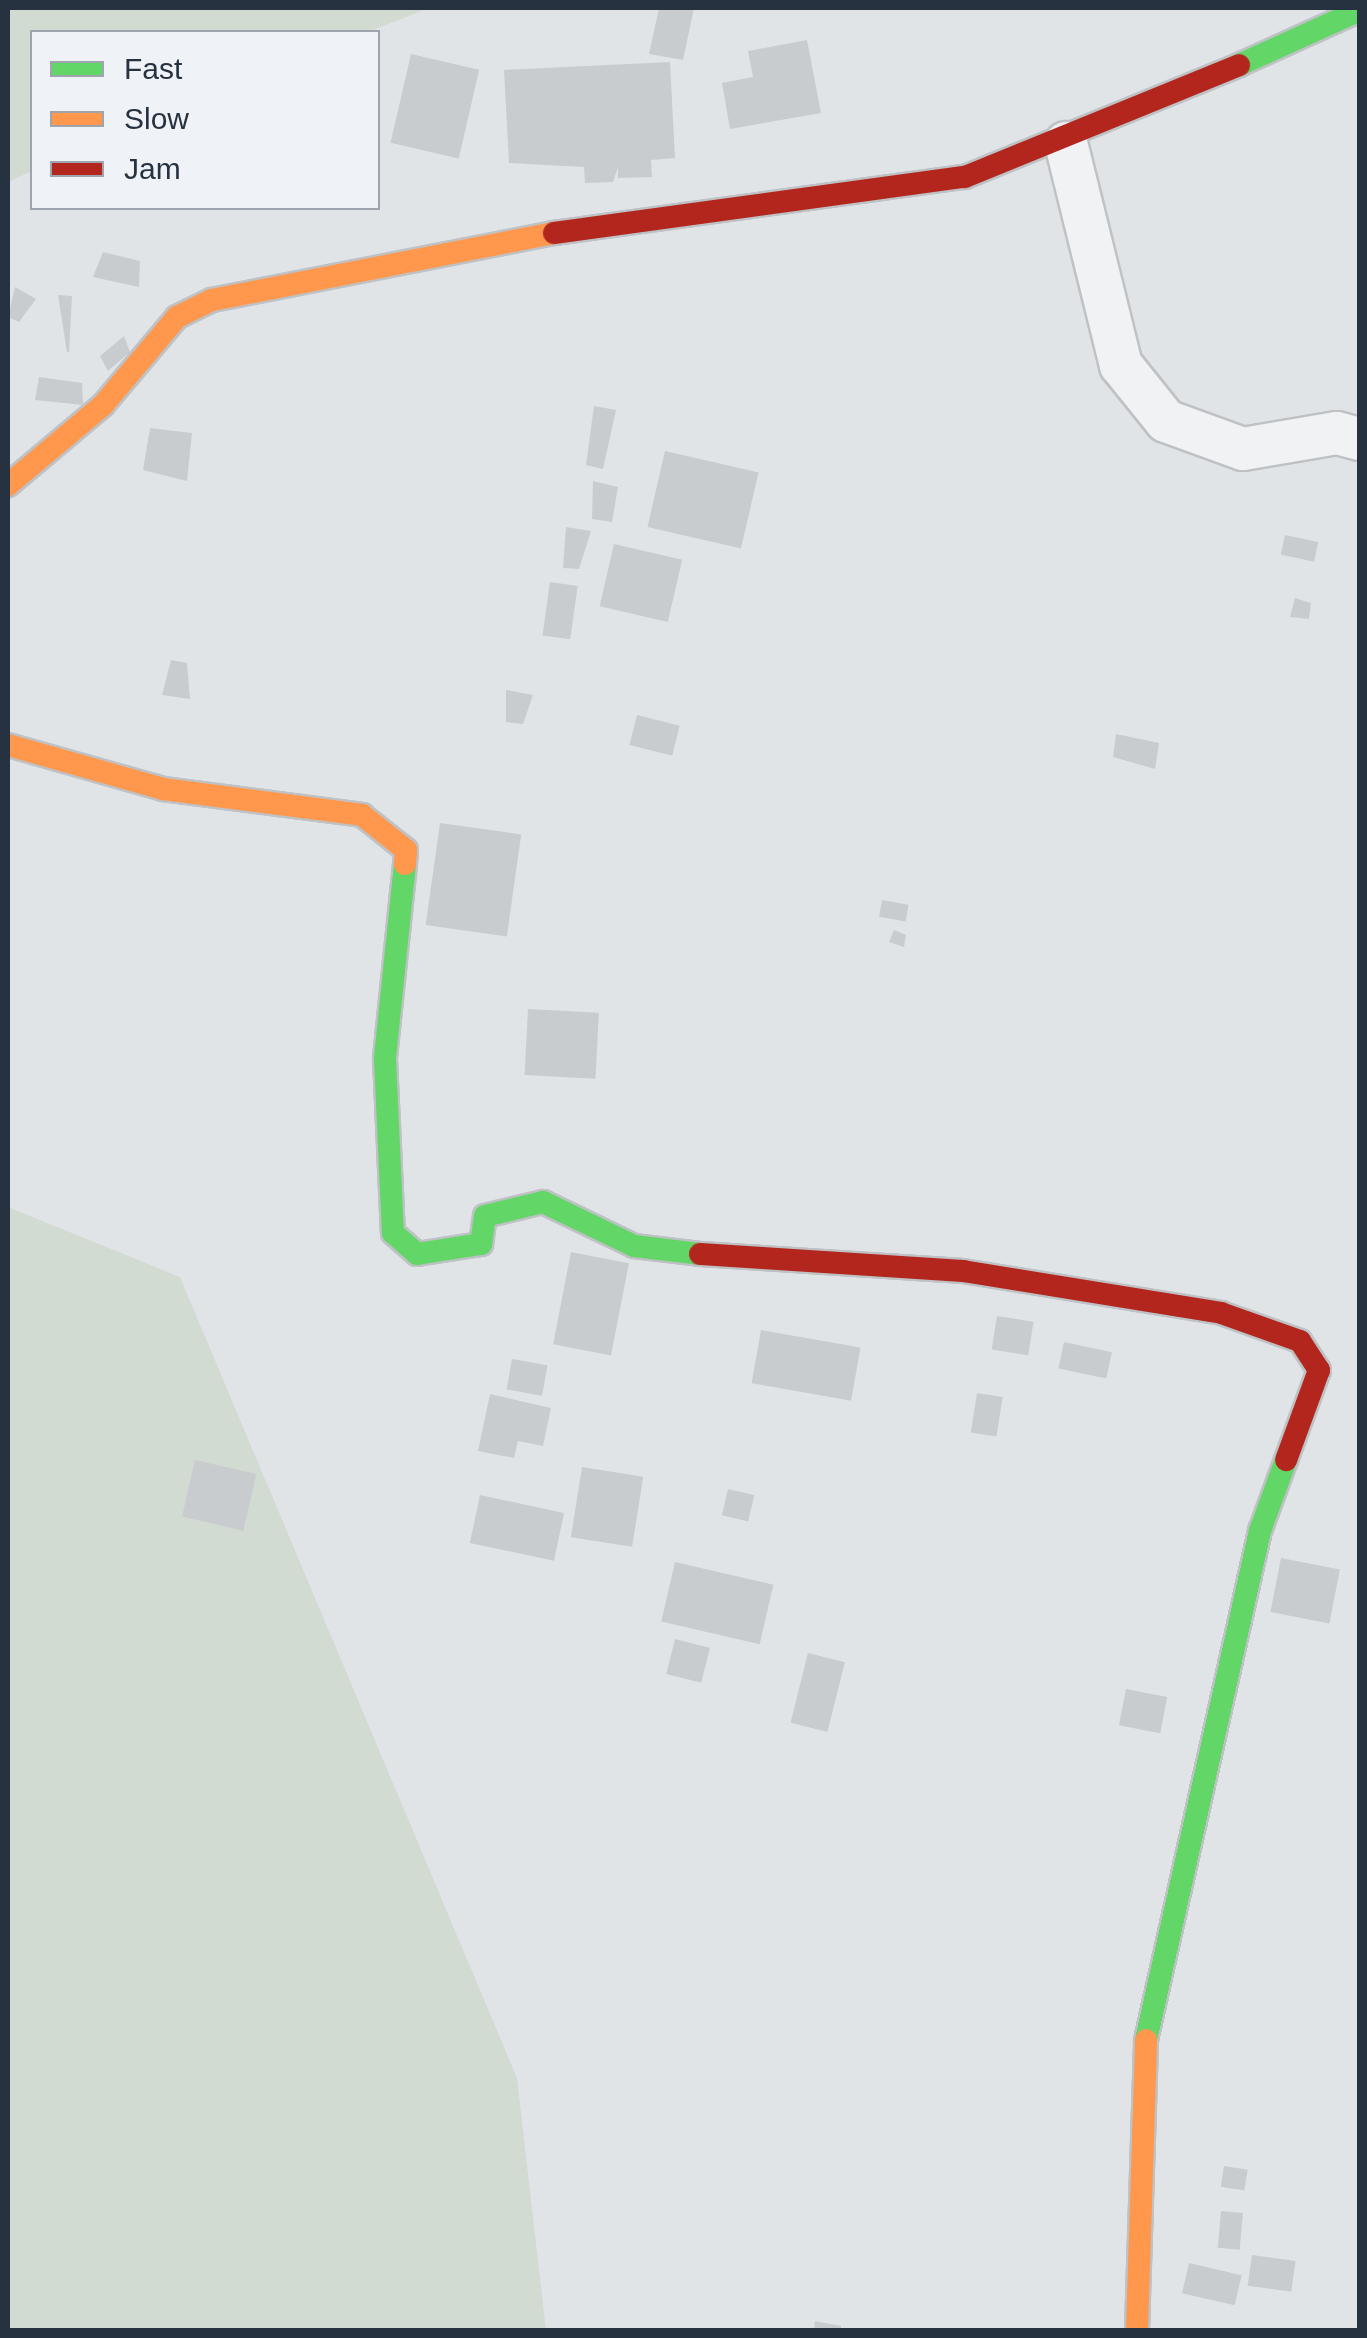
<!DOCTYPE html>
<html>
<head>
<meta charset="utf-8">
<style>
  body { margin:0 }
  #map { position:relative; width:1367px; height:2338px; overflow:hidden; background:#e1e4e7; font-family:Arial,sans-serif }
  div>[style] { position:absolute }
  .green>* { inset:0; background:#d2dbd2 }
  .building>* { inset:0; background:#c9cccf; transform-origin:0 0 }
  .roads { filter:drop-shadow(2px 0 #bfc2c5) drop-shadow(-2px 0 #bfc2c5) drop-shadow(0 2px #bfc2c5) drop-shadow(0 -2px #bfc2c5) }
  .street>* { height:42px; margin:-21px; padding:0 21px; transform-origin:21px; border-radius:21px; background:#f1f2f3 }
  .fast>* { height:22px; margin:-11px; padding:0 11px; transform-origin:11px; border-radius:11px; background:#63d668 }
  .slow>* { height:22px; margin:-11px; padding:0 11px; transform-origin:11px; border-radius:11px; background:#ff974d }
  .jam>* { height:22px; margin:-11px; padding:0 11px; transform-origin:11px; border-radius:11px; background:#b3261e }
  span { translate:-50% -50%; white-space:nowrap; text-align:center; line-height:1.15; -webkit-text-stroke:8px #eff2f7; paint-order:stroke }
  .frame { position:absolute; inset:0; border:10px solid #273241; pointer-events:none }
  .legend { position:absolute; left:30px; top:30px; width:350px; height:180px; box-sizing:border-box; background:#eff2f7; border:2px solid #9fa5ae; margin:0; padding:12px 18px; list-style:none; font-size:30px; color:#273241 }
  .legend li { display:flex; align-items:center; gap:20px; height:50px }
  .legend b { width:50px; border:2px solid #9fa5ae }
</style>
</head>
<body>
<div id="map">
  <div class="green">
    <div style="clip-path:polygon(8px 8px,429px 8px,368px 32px,32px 32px,32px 171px,8px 182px)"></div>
    <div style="clip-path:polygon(8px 1207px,180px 1277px,517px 2078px,546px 2330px,8px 2330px)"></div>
  </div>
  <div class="building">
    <div style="clip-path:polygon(659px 8px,694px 8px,683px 60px,649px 54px)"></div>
    <div style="clip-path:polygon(807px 40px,821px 113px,730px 129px,722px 83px,753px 77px,748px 51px)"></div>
    <div style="left:411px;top:54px;width:70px;height:91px;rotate:13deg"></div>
    <div style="clip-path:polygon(670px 62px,675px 158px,651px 160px,652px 177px,618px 178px,618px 167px,613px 182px,585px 183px,584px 167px,509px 163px,504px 70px)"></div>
    <div style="clip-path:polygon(103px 252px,140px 261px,139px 287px,93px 277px)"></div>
    <div style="clip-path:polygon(15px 287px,36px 299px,19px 322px,8px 317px)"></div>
    <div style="clip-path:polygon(58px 295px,72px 296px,69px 352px,67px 352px)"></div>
    <div style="clip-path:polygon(124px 336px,130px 352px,108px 371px,100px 356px)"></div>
    <div style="clip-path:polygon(39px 377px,82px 383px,83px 405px,35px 400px)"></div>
    <div style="clip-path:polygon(594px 406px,616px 410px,603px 469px,586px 465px)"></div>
    <div style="clip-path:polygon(150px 428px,192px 433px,187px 481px,143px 470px)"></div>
    <div style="left:665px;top:451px;width:96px;height:78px;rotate:13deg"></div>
    <div style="clip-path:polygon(593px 481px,618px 487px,612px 522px,592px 519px)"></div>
    <div style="clip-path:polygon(566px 527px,591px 531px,579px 569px,563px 568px)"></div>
    <div style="left:1285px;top:535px;width:34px;height:20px;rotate:12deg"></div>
    <div style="left:614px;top:544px;width:70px;height:64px;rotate:13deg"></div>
    <div style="left:550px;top:582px;width:28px;height:54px;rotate:8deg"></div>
    <div style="clip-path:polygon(1295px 598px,1311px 603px,1309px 619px,1290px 617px)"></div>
    <div style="clip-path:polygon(171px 660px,187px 663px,190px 699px,162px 695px)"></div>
    <div style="clip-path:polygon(506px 690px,533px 695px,523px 724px,506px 722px)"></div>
    <div style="left:637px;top:715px;width:44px;height:31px;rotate:14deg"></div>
    <div style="clip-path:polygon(1116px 734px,1159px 743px,1155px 769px,1113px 757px)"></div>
    <div style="left:440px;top:823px;width:82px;height:103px;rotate:8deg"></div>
    <div style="left:882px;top:900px;width:27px;height:17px;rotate:10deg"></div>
    <div style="clip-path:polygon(894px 930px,906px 935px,904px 947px,889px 942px)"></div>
    <div style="left:528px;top:1009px;width:71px;height:66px;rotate:3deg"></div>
    <div style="left:571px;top:1252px;width:59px;height:94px;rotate:11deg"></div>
    <div style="left:997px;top:1316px;width:37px;height:34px;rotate:9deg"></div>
    <div style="left:761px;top:1330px;width:101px;height:54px;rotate:10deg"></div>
    <div style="left:1064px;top:1342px;width:49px;height:27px;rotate:12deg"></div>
    <div style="left:512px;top:1359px;width:36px;height:31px;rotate:10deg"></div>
    <div style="left:977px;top:1393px;width:26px;height:40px;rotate:9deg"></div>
    <div style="clip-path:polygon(490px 1394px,551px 1408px,543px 1446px,518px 1441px,514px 1458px,478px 1451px)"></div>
    <div style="left:195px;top:1460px;width:63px;height:58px;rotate:13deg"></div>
    <div style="left:582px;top:1467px;width:62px;height:71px;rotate:9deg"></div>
    <div style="left:728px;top:1489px;width:27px;height:27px;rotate:13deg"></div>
    <div style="left:480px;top:1495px;width:86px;height:49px;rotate:12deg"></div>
    <div style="left:1281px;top:1558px;width:60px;height:55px;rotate:11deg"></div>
    <div style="left:675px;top:1562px;width:101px;height:61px;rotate:13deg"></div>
    <div style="left:675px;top:1639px;width:36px;height:36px;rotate:14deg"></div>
    <div style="left:808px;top:1653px;width:38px;height:72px;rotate:14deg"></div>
    <div style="left:1126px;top:1689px;width:42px;height:37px;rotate:11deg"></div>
    <div style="left:1224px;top:2166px;width:24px;height:21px;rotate:9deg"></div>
    <div style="left:1221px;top:2211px;width:22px;height:37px;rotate:5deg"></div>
    <div style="left:1252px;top:2255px;width:44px;height:31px;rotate:8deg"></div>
    <div style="left:1189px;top:2263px;width:54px;height:31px;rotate:13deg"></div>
    <div style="clip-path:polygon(815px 2321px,841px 2326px,841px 2330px,814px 2330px)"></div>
  </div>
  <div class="roads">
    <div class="street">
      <div style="left:1066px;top:143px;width:229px;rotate:76.1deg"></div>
      <div style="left:1121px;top:365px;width:72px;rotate:51.2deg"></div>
      <div style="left:1166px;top:421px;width:82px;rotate:20deg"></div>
      <div style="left:1243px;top:449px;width:95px;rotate:-9.7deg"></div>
      <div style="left:1337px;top:433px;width:24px;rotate:15deg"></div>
    </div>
    <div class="fast">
      <div style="left:1239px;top:65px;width:133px;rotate:-24.4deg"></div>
      <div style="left:405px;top:864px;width:196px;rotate:95.9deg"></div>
      <div style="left:385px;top:1059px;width:174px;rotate:87.4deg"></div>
      <div style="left:393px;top:1233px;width:32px;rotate:41deg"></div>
      <div style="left:417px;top:1254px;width:65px;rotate:-8.9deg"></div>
      <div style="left:481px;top:1244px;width:28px;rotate:-82deg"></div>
      <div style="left:485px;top:1216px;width:60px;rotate:-13.6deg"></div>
      <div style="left:543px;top:1202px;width:101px;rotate:25.8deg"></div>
      <div style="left:634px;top:1246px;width:66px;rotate:6.9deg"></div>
      <div style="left:1146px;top:2040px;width:522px;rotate:-77.38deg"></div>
      <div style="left:1260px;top:1531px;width:76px;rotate:-69.9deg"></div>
    </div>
    <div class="slow">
      <div style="left:8px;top:485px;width:124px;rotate:-40.1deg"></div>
      <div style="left:103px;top:405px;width:115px;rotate:-49.9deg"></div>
      <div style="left:177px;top:317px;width:39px;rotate:-26deg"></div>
      <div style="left:212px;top:300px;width:349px;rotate:-11.1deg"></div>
      <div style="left:8px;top:745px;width:161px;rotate:15.8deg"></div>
      <div style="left:163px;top:789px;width:201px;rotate:7.4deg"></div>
      <div style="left:362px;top:815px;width:56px;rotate:38.5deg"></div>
      <div style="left:406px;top:850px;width:14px;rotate:94deg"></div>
      <div style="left:1137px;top:2330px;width:290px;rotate:-88.2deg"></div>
    </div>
    <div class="jam">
      <div style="left:554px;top:233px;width:415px;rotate:-7.8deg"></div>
      <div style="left:965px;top:177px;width:296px;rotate:-22.2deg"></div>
      <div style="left:700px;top:1254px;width:264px;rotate:3.7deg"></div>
      <div style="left:963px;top:1271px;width:261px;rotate:9.2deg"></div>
      <div style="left:1221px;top:1313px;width:84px;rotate:19.5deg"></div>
      <div style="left:1300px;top:1341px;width:35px;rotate:57deg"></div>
      <div style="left:1319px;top:1370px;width:96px;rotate:110.1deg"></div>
    </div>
  </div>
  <div class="frame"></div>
  <ul class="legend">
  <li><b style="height:12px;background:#63d668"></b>Fast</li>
  <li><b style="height:12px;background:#ff974d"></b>Slow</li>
  <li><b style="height:12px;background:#b3261e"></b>Jam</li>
  </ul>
</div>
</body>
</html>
